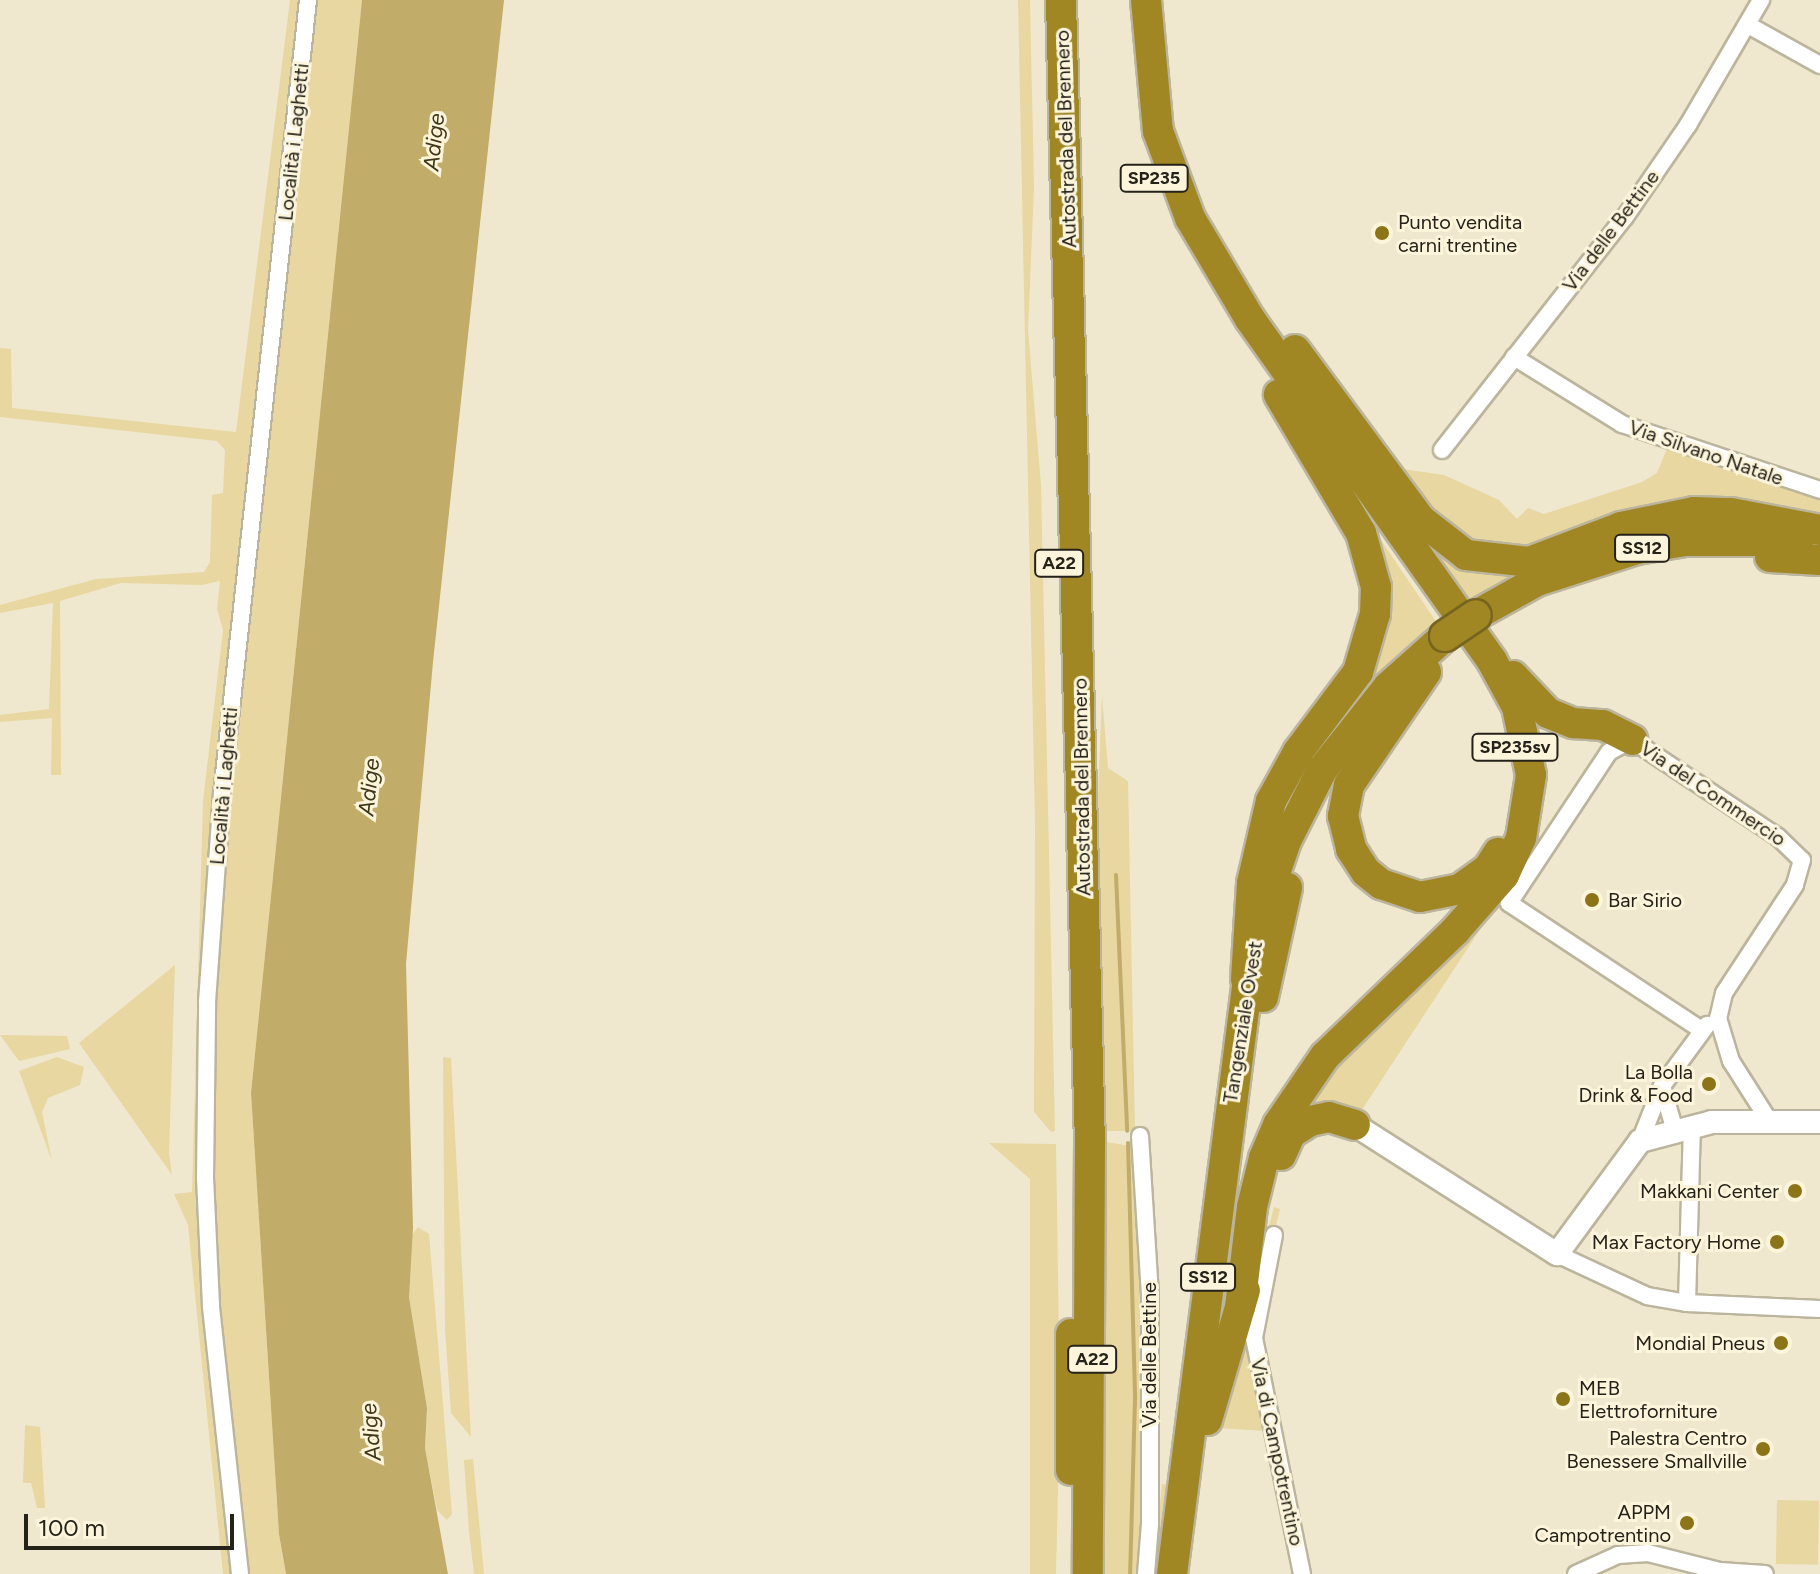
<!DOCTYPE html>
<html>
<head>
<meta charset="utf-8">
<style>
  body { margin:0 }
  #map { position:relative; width:1820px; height:1574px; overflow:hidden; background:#efe8cf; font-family:Figtree,sans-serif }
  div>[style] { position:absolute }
  .green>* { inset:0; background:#e8d7a0; transform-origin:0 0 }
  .water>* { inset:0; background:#c1ac69 }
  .stream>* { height:4px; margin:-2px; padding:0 2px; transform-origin:2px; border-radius:2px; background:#c1ac69 }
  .roads { filter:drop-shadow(2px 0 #bcb59d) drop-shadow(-2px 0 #bcb59d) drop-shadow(0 2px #bcb59d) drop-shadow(0 -2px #bcb59d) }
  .street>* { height:16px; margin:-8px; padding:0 8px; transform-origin:8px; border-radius:8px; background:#fff }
  .secondary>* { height:22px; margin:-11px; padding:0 11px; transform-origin:11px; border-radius:11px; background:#fff }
  .highway>* { height:30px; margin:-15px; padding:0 15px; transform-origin:15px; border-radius:15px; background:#a18724 }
  .bridges { filter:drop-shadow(2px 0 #766420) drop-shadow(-2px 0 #766420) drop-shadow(0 2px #766420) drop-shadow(0 -2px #766420) }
  .highway-bridge>* { height:30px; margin:-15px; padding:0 15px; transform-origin:15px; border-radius:15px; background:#a18724 }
  .dots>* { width:22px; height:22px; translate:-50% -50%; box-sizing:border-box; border:4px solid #fcf5dc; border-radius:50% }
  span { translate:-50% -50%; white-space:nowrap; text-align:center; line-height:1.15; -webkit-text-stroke:6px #fcf5dc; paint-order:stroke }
  .shield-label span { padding:2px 6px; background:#fcf5dc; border:2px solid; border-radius:6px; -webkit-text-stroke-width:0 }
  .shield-label { font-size:18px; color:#252219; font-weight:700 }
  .street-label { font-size:20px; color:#252219 }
  .poi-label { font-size:20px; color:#252219 }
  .left { translate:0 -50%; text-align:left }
  .right { translate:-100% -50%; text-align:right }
  .water-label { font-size:22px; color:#403718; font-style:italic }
  .scale { position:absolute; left:24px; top:1514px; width:210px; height:36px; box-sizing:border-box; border:4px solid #252219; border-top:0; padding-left:10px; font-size:24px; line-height:28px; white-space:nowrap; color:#252219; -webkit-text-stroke:6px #fcf5dc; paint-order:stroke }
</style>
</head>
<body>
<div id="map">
  <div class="green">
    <div style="clip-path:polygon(290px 0,304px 0,290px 74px,284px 132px,289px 146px,257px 437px,248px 466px,250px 508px,216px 756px,220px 764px,197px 1155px,215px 1418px,234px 1574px,223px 1574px,188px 1225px,174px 1194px,192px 1192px,203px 801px,223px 630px,217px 609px,220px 581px,202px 585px,121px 583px,60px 601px,61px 775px,51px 775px,52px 718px,0 722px,0 715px,49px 709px,53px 603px,0 613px,0 605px,96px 579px,204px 572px,210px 562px,212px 495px,223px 493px,225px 450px,217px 441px,0 417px,0 348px,11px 349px,12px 408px,236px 432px)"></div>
    <div style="clip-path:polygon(314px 0,362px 0,251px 1093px,279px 1534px,286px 1574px,245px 1574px,215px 1294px,212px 1000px,220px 872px)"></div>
    <div style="clip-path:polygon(1018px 0,1030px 0,1034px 188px,1028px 330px,1041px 485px,1055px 1131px,1051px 1132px,1034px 1112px,1035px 824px)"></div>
    <div style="clip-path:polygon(1324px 400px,1454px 556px,1714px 531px,1468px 611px)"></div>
    <div style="clip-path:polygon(1668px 446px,1820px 496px,1820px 521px,1552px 548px,1466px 548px,1388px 463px,1395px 459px,1403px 469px,1444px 475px,1499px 500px,1517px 519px,1528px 508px,1544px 514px,1642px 482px,1657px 473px)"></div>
    <div style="clip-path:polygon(1356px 503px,1441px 629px,1264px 849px,1274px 814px,1367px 670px)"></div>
    <div style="clip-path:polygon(1102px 695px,1108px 768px,1128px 781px,1135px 1131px,1106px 1131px,1097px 821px)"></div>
    <div style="clip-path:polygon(1515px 876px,1356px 1119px,1293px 1110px)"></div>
    <div style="clip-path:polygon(175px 965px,169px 1153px,172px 1175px,79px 1043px)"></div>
    <div style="clip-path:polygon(0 1035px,67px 1036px,70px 1049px,19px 1061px)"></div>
    <div style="clip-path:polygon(57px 1057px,84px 1067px,80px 1085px,48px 1098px,42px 1112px,52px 1161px,19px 1071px)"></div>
    <div style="clip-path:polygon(443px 1057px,451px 1058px,471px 1437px,451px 1413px,445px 1330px)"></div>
    <div style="clip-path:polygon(1106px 1142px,1136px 1147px,1145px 1522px,1140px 1574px,1105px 1574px)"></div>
    <div style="clip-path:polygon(989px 1143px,1056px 1144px,1060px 1404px,1056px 1574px,1030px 1574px,1030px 1179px)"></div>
    <div style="clip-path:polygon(1274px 1207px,1280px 1209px,1247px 1347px,1266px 1431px,1216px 1428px)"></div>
    <div style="clip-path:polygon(418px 1227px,429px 1234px,452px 1514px,447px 1520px,437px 1510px,425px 1448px,427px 1408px,409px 1297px,409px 1239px)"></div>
    <div style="clip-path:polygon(25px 1425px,40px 1427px,45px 1508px,37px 1508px,31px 1483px,23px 1483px)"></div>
    <div style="clip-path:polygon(473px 1459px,478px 1511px,484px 1574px,474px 1574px,469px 1532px,464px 1460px)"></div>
    <div style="clip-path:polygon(1162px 1484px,1174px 1485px,1163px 1574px,1153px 1574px)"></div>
    <div style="left:1777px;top:1500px;width:42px;height:64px;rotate:1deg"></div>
  </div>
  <div class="water">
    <div style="clip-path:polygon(362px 0,504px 0,433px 662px,406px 964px,413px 1228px,409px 1297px,427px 1408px,425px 1448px,448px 1574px,286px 1574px,279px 1534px,251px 1093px)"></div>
  </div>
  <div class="stream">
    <div style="left:1116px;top:875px;width:256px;rotate:87.5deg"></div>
    <div style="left:1128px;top:1143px;width:256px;rotate:88.4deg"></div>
    <div style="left:1135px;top:1399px;width:175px;rotate:91.6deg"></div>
  </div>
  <div class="roads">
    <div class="street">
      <div style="left:1748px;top:25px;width:82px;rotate:29.1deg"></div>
      <div style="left:1514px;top:357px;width:127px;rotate:31.8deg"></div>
      <div style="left:1622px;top:424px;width:209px;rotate:18.4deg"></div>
      <div style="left:1442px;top:450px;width:296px;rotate:-51.9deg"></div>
      <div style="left:1625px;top:217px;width:112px;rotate:-55.6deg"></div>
      <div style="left:1688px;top:125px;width:145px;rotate:-59.7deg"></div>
      <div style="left:1700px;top:1029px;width:229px;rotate:-146.6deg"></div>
      <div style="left:1509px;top:903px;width:181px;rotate:-56.5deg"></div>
      <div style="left:1609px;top:752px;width:26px;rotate:-28deg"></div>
      <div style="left:1632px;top:740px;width:175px;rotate:33.6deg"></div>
      <div style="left:1778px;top:837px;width:33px;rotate:44deg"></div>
      <div style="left:1802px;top:860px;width:26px;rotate:106deg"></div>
      <div style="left:1795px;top:885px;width:129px;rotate:123.3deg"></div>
      <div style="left:1724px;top:993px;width:26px;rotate:103deg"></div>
      <div style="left:1718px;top:1018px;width:45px;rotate:73.2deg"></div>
      <div style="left:1731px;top:1061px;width:69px;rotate:57.5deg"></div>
      <div style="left:1662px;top:1086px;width:47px;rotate:73.9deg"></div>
      <div style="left:1140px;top:1136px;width:158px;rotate:86.4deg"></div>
      <div style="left:1150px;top:1294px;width:230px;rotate:90deg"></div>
      <div style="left:1150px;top:1524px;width:50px;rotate:94.6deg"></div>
      <div style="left:1640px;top:1141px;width:59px;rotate:-68.2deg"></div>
      <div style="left:1662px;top:1086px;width:76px;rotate:-53.6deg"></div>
      <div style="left:1274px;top:1235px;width:105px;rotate:101deg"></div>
      <div style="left:1254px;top:1338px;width:241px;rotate:78.5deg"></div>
      <div style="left:1557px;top:1254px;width:99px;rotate:25deg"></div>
      <div style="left:1647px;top:1296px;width:41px;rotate:9.9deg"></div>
      <div style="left:1687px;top:1303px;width:133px;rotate:2.6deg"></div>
      <div style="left:1687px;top:1303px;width:176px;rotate:-88.4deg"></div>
      <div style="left:240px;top:1574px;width:271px;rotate:-96.2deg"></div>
      <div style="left:211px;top:1305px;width:127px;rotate:-92.7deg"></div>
      <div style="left:205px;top:1178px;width:176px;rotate:-89.3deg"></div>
      <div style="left:207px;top:1002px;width:210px;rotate:-85.9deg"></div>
      <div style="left:222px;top:793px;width:798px;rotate:-83.81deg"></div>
      <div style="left:1576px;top:1574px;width:46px;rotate:-24.3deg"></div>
      <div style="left:1618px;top:1555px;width:30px;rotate:-4deg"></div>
      <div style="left:1648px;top:1553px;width:74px;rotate:14deg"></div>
      <div style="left:1720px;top:1571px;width:45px;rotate:3.8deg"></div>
    </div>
    <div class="secondary">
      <div style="left:1355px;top:1125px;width:240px;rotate:32.6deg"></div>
      <div style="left:1557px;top:1254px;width:140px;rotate:-53.7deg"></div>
      <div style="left:1640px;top:1141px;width:74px;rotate:-14.8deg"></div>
      <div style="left:1712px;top:1122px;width:108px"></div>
    </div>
    <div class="highway">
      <div style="left:1061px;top:0;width:1143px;rotate:88.55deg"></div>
      <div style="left:1090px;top:1143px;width:431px;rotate:90.3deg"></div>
      <div style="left:1146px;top:0;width:132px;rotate:84.8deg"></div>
      <div style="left:1158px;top:131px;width:93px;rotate:69.8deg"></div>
      <div style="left:1190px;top:218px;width:117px;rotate:59.3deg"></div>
      <div style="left:1250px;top:319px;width:419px;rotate:54.7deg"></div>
      <div style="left:1492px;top:661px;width:52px;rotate:61.5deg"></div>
      <div style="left:1517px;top:707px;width:69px;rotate:78.4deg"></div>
      <div style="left:1531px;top:775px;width:64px;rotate:99deg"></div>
      <div style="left:1521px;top:838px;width:41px;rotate:114.7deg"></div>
      <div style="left:1504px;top:875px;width:74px;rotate:131.2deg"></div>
      <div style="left:1455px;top:931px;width:180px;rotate:136.1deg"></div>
      <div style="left:1325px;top:1056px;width:83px;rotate:124.3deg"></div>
      <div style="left:1278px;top:1125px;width:36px;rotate:113deg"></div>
      <div style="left:1264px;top:1158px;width:50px;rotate:103.8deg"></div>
      <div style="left:1252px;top:1207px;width:101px;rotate:96.8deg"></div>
      <div style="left:1295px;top:350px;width:212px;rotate:53.5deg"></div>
      <div style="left:1421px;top:520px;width:57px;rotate:37.9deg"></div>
      <div style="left:1466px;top:555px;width:63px;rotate:6.3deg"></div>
      <div style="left:1529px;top:562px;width:98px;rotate:-20.8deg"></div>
      <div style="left:1621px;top:527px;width:75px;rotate:-11.6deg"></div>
      <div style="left:1694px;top:512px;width:37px;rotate:2deg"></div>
      <div style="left:1731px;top:513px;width:91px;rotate:10.8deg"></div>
      <div style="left:1770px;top:557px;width:50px;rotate:3.4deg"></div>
      <div style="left:1476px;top:615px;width:70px;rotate:-29.1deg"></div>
      <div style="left:1537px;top:581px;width:105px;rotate:-17.7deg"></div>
      <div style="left:1637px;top:549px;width:49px;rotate:-9.5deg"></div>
      <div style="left:1685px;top:541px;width:113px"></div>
      <div style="left:1426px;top:672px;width:137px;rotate:124.3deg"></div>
      <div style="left:1349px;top:785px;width:32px;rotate:101deg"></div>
      <div style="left:1343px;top:816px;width:34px;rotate:76deg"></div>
      <div style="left:1351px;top:849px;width:27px;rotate:57deg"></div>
      <div style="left:1366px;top:872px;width:19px;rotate:39deg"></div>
      <div style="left:1381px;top:884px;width:41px;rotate:18.4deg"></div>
      <div style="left:1420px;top:897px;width:41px;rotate:-11.3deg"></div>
      <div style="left:1460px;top:889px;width:34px;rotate:-36deg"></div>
      <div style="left:1488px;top:869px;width:19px;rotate:-58deg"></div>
      <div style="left:1513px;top:676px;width:51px;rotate:46.6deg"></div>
      <div style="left:1548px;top:713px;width:27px;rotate:22deg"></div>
      <div style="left:1573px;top:723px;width:30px;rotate:4deg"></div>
      <div style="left:1603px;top:725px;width:33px;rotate:27deg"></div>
      <div style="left:1262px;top:912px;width:75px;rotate:-71.3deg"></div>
      <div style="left:1286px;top:841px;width:80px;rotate:-63.1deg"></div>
      <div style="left:1322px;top:770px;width:106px;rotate:-51.5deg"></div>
      <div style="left:1388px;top:687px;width:76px;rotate:-41.8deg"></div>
      <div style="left:1246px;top:979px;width:96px;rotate:-86.4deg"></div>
      <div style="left:1252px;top:883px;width:84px;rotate:-77deg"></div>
      <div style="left:1271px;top:801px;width:56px;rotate:-61.1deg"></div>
      <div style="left:1298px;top:752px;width:100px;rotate:-53.1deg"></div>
      <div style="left:1358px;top:672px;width:60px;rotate:-73.7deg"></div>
      <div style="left:1375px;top:614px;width:27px;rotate:-88deg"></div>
      <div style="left:1376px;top:587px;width:56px;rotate:-105.5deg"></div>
      <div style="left:1361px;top:533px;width:161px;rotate:-120.7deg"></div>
      <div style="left:1263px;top:997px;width:112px;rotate:-77.6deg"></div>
      <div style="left:1281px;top:1155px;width:24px;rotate:-66deg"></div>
      <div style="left:1291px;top:1133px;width:22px;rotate:-32deg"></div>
      <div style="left:1310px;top:1121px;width:19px;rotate:-12deg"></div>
      <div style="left:1329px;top:1117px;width:27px;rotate:17deg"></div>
      <div style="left:1071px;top:1334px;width:136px;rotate:90deg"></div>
      <div style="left:1207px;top:1420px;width:135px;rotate:-73.7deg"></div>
      <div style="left:1172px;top:1574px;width:616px;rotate:-82.72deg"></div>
    </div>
  </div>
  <div class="bridges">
    <div class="highway-bridge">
      <div style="left:1445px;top:636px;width:37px;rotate:-34deg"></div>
    </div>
  </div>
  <div class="dots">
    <div style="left:1382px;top:233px;background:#8c7418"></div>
    <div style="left:1592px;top:900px;background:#8c7418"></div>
    <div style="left:1709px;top:1084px;background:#8c7418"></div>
    <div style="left:1795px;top:1191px;background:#8c7418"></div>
    <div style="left:1777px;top:1242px;background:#8c7418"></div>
    <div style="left:1781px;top:1343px;background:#8c7418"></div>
    <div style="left:1563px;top:1399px;background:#8c7418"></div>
    <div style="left:1763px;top:1449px;background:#8c7418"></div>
    <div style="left:1687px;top:1523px;background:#8c7418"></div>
  </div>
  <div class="shield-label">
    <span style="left:1154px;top:178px">SP235</span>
    <span style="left:1642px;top:548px">SS12</span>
    <span style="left:1059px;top:563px">A22</span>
    <span style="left:1515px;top:747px">SP235sv</span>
    <span style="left:1208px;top:1277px">SS12</span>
    <span style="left:1092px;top:1359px">A22</span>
  </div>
  <div class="street-label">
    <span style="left:1066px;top:139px;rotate:-92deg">Autostrada del Brennero</span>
    <span style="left:294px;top:142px;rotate:-84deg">Località i Laghetti</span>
    <span style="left:1611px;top:231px;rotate:-53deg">Via delle Bettine</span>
    <span style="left:1706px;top:453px;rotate:19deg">Via Silvano Natale</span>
    <span style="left:224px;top:786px;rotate:-85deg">Località i Laghetti</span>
    <span style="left:1082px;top:787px;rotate:-91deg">Autostrada del Brennero</span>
    <span style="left:1713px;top:794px;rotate:34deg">Via del Commercio</span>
    <span style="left:1243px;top:1022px;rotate:-81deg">Tangenziale Ovest</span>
    <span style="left:1149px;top:1355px;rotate:-90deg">Via delle Bettine</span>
    <span style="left:1277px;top:1452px;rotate:78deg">Via di Campotrentino</span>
  </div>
  <div class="poi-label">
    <span class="left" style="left:1398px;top:234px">Punto vendita<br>carni trentine</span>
    <span class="left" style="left:1608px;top:900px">Bar Sirio</span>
    <span class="right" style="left:1693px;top:1084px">La Bolla<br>Drink &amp; Food</span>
    <span class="right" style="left:1779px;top:1191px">Makkani Center</span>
    <span class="right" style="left:1761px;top:1242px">Max Factory Home</span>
    <span class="right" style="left:1765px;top:1343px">Mondial Pneus</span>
    <span class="left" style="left:1579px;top:1400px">MEB<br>Elettroforniture</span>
    <span class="right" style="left:1747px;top:1450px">Palestra Centro<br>Benessere Smallville</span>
    <span class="right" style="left:1671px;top:1524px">APPM<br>Campotrentino</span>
  </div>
  <div class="water-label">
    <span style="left:434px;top:142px;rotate:-84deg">Adige</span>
    <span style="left:369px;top:787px;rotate:-84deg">Adige</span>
    <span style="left:371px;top:1432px;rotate:-95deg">Adige</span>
  </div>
  <div class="scale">100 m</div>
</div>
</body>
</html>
